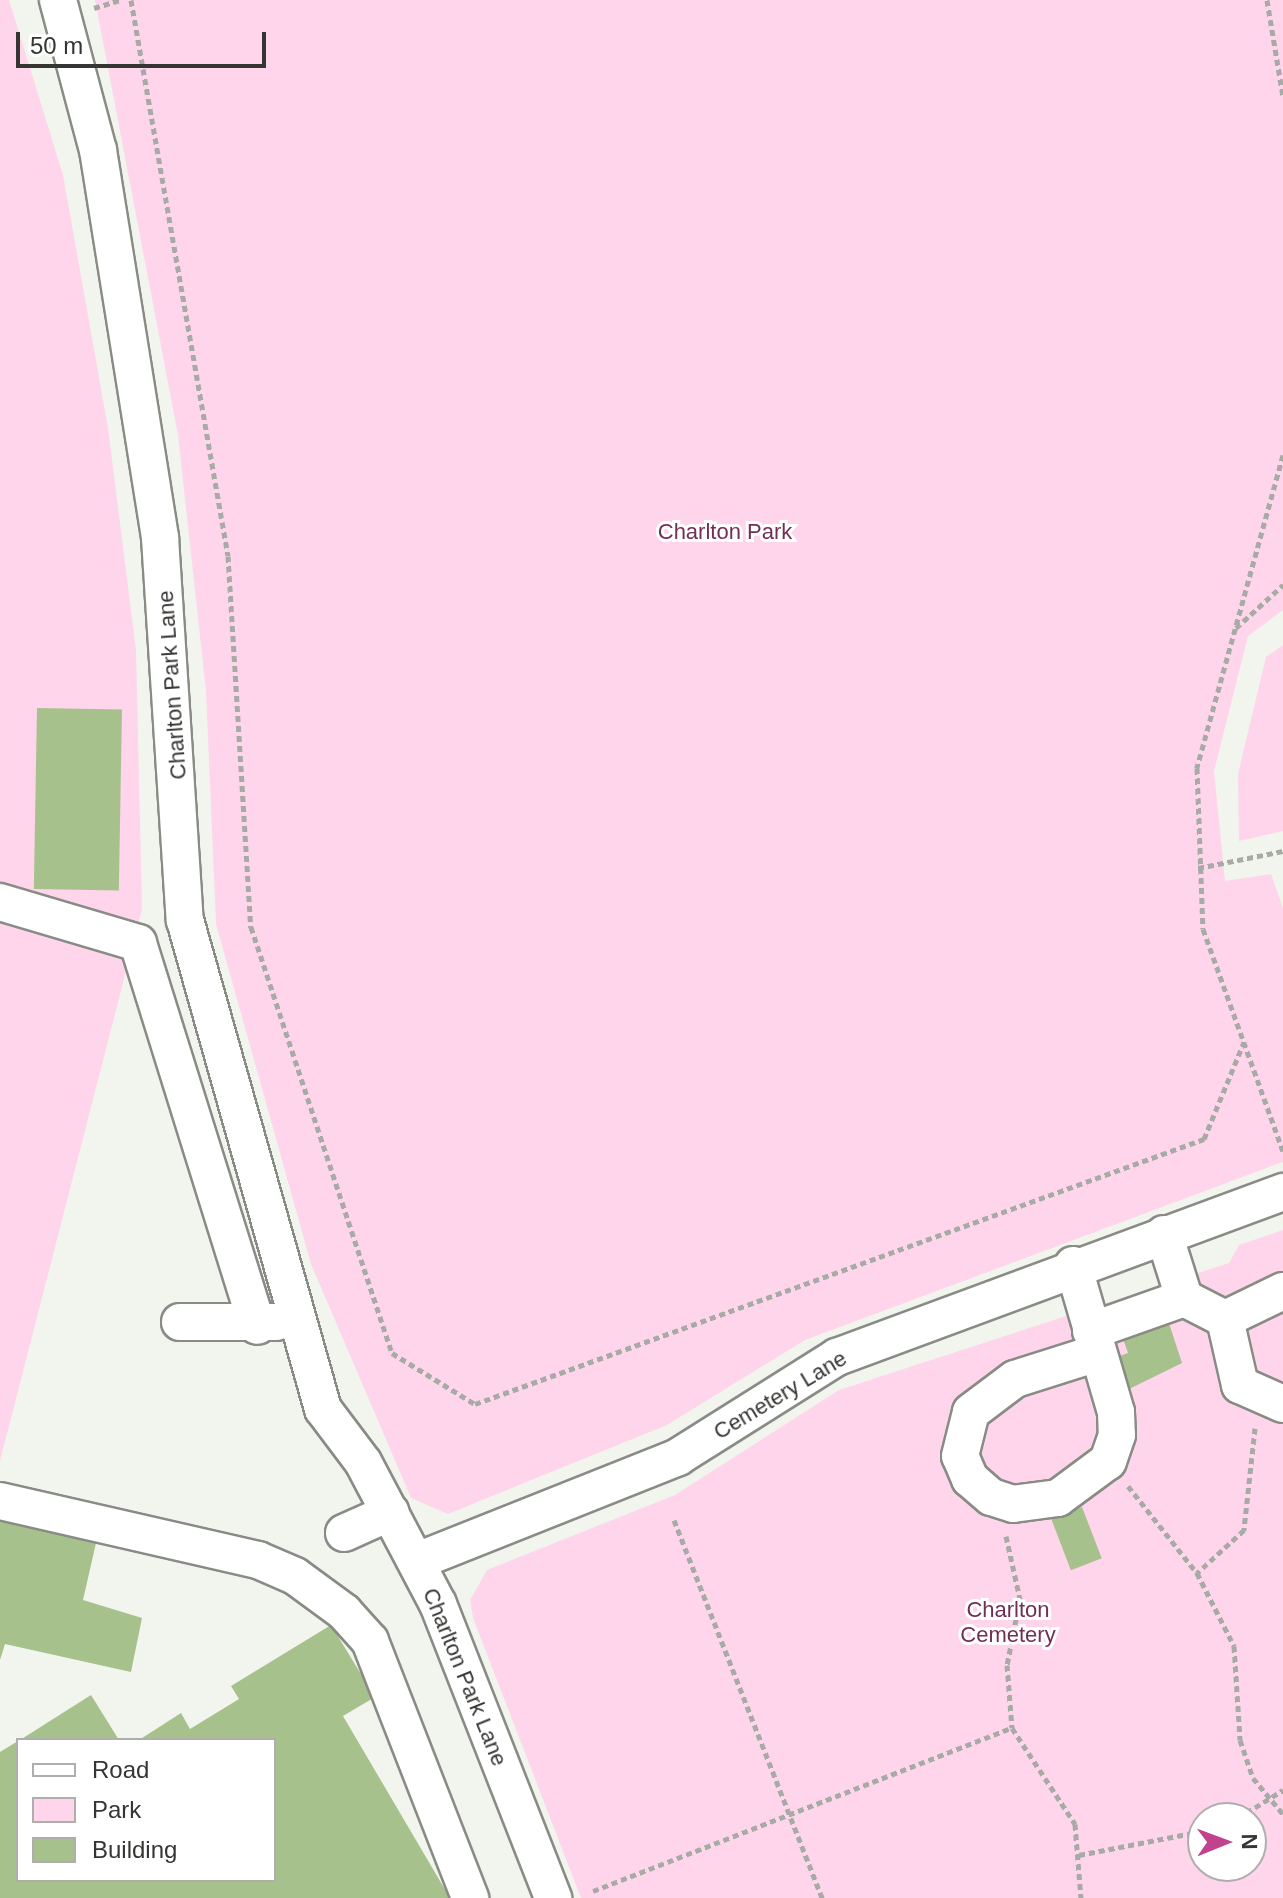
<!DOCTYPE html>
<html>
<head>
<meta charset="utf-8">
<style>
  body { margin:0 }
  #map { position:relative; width:1283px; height:1898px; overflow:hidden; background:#f2f5ee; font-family:Helvetica,sans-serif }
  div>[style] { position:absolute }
  .green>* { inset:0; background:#fed5ea }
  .building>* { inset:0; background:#a7c18c; transform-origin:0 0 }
  .path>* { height:5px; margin-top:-2.5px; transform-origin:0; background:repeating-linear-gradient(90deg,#a8aba5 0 6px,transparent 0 10px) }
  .roads { filter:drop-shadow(2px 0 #888c85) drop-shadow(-2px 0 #888c85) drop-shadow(0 2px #888c85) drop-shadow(0 -2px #888c85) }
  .minor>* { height:36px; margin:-18px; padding:0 18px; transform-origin:18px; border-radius:18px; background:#fff }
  span { translate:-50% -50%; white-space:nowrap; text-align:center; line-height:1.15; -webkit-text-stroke:6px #fff; paint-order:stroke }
  .park-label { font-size:22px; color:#722f56 }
  .street-label { font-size:22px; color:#353633 }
  .legend { position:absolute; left:16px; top:1738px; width:260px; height:144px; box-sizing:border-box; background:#fff; border:2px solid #aeafad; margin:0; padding:10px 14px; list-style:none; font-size:24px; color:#353633 }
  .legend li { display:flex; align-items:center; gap:16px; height:40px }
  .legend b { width:40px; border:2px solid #aeafad }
  .north { position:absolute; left:1187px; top:1802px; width:80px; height:80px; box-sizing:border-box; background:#fff; border:2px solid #aeafad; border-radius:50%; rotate:89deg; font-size:22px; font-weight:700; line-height:32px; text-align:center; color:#353633 }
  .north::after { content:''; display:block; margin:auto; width:28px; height:36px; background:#c14390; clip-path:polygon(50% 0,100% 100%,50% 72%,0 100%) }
  .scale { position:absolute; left:16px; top:32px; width:250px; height:36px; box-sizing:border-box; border:4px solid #353633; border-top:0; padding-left:10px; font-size:24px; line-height:28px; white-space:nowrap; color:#353633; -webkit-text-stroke:6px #fff; paint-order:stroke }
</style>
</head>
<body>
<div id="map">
  <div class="green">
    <div style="clip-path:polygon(0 0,9px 0,63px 175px,108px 428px,136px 650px,142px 909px,0 1461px)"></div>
    <div style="clip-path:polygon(95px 0,1283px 0,1283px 610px,1248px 636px,1214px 771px,1225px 881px,1271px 874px,1283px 908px,1283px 1162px,805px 1340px,667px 1425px,448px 1514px,411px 1498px,311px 1264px,216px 924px,206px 691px,178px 435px)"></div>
    <div style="clip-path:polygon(1283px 645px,1283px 831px,1239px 841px,1238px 774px,1266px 657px)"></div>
    <div style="clip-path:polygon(evenodd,1283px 1230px,1283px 1898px,581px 1898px,473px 1618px,470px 1600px,487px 1570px,675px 1495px,839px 1390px,1229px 1263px,1239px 1245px,1283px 1230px,1203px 1818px,1251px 1818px,1251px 1866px,1203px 1866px,1203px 1818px)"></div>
  </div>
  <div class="building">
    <div style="left:37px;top:708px;width:85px;height:181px;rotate:1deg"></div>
    <div style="clip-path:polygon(1165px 1311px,1182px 1363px,1125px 1391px,1114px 1358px,1128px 1353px,1121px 1333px)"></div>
    <div style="left:1082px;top:1507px;width:55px;height:33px;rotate:69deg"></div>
    <div style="clip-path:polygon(0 1518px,96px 1543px,83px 1600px,142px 1618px,131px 1672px,5px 1644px,0 1660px)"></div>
    <div style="clip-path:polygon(331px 1625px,375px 1697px,343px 1716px,450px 1898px,0 1898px,0 1752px,18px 1741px,18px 1880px,274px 1880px,274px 1740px,139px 1740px,181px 1713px,190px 1729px,239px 1699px,231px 1686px)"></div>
    <div style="clip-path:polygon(91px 1695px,119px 1740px,20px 1740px)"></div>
  </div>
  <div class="path">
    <div style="left:131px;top:0;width:564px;rotate:80.1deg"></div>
    <div style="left:228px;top:556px;width:372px;rotate:86.5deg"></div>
    <div style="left:251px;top:927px;width:449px;rotate:71.7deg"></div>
    <div style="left:392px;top:1353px;width:97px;rotate:31.6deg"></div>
    <div style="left:475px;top:1404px;width:776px;rotate:-19.98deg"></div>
    <div style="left:1204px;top:1139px;width:105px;rotate:-67.6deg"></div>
    <div style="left:1267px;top:0;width:98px;rotate:80.6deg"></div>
    <div style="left:94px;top:8px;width:27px;rotate:-17deg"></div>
    <div style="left:1283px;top:455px;width:325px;rotate:105.4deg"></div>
    <div style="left:1197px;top:768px;width:161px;rotate:87.9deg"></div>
    <div style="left:1203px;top:929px;width:236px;rotate:70.2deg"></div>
    <div style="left:1236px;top:628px;width:64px;rotate:-42.5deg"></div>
    <div style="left:1198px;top:868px;width:87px;rotate:-11.3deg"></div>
    <div style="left:1255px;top:1428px;width:103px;rotate:96.2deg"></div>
    <div style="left:1244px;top:1530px;width:64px;rotate:137.5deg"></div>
    <div style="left:1197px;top:1573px;width:82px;rotate:63.1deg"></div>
    <div style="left:1234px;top:1646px;width:94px;rotate:86.3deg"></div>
    <div style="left:1240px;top:1740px;width:40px;rotate:71.1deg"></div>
    <div style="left:1253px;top:1778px;width:47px;rotate:50.2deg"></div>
    <div style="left:1128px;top:1486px;width:111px;rotate:51.6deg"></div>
    <div style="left:674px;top:1520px;width:406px;rotate:68.6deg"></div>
    <div style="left:1006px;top:1536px;width:65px;rotate:77.5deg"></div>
    <div style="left:1020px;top:1599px;width:67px;rotate:101.1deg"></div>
    <div style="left:1007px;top:1665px;width:63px;rotate:85.5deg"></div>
    <div style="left:1012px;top:1728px;width:115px;rotate:56.7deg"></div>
    <div style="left:1075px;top:1824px;width:74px;rotate:85.4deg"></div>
    <div style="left:1238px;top:1818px;width:53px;rotate:-31.9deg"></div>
    <div style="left:1079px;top:1855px;width:126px;rotate:-11deg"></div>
    <div style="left:593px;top:1891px;width:450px;rotate:-21.3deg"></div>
  </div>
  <div class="roads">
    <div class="minor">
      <div style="left:58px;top:0;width:155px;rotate:75.1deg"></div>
      <div style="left:98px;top:150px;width:393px;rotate:80.9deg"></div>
      <div style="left:160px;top:538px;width:383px;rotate:86.3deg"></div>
      <div style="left:185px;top:920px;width:508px;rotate:74.24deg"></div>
      <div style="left:323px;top:1409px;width:66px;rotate:53deg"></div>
      <div style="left:363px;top:1462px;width:161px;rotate:62.2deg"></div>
      <div style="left:438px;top:1604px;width:316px;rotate:68.6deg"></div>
      <div style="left:0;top:902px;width:144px;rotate:16.5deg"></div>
      <div style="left:138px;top:943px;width:401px;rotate:72.7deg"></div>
      <div style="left:1164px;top:1234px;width:67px;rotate:72.6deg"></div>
      <div style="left:1184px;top:1298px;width:46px;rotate:27.1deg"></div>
      <div style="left:1073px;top:1265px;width:153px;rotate:73.7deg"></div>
      <div style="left:1116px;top:1412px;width:23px;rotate:88deg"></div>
      <div style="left:1117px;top:1435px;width:28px;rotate:109deg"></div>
      <div style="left:1108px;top:1461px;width:62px;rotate:143.5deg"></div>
      <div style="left:1058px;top:1498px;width:45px;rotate:172.4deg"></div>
      <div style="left:1013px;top:1504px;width:23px;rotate:-162deg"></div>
      <div style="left:991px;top:1497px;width:28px;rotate:-139deg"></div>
      <div style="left:970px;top:1479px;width:25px;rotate:-113deg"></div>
      <div style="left:960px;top:1456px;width:45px;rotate:-76deg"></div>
      <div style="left:971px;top:1412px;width:55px;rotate:-36.9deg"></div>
      <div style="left:1015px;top:1379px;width:86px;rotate:-17.6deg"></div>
      <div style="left:1283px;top:1291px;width:64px;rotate:154.2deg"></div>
      <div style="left:1225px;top:1319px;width:68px;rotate:77.2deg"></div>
      <div style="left:1240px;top:1385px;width:47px;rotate:23.8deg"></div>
      <div style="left:180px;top:1322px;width:96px"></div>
      <div style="left:1091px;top:1331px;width:99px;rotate:-19.5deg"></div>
      <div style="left:0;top:1501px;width:265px;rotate:12.9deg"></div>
      <div style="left:258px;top:1560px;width:40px;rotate:23.4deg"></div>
      <div style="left:295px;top:1576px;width:61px;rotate:36.3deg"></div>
      <div style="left:344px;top:1612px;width:39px;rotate:48deg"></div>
      <div style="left:370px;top:1641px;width:276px;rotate:68.7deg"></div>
      <div style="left:344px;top:1533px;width:51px;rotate:-24.1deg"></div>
      <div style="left:417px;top:1561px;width:281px;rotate:-21.7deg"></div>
      <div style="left:678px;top:1457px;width:188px;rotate:-32.2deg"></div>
      <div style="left:837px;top:1357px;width:476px;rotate:-20.3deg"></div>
    </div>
  </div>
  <div class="park-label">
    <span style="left:725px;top:532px">Charlton Park</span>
    <span style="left:1008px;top:1622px">Charlton<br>Cemetery</span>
  </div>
  <div class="street-label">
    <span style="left:172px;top:685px;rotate:-94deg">Charlton Park Lane</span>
    <span style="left:780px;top:1395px;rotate:-31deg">Cemetery Lane</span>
    <span style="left:465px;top:1677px;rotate:68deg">Charlton Park Lane</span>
  </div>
  <ul class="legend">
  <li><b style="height:10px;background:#fff"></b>Road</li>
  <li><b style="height:22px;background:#fed5ea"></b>Park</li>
  <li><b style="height:22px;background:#a7c18c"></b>Building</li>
  </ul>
  <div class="north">N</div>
  <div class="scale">50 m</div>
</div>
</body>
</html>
